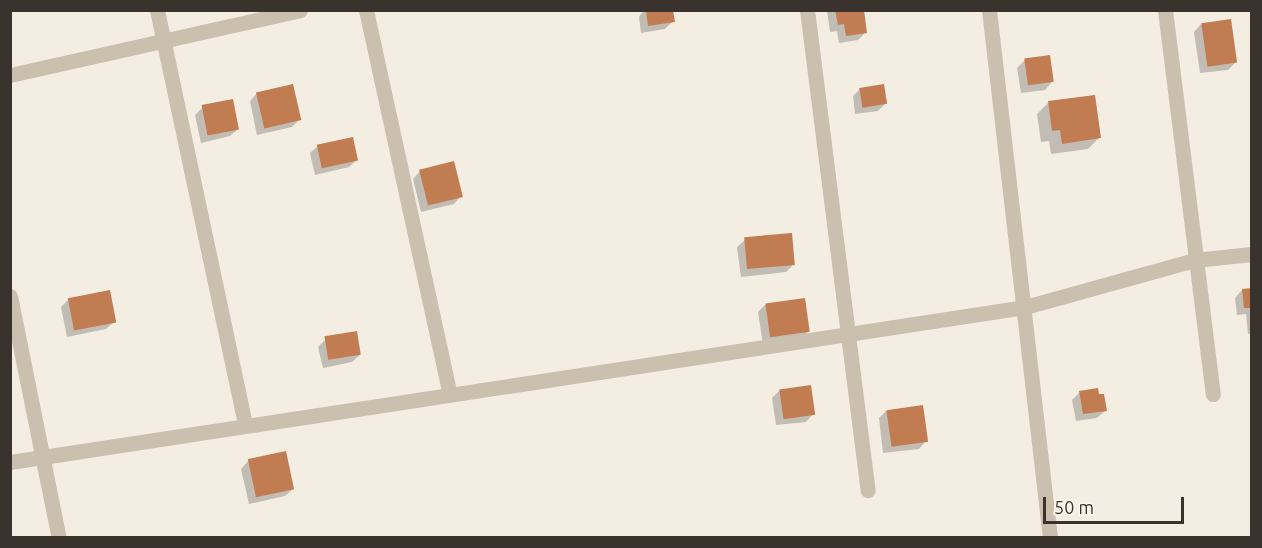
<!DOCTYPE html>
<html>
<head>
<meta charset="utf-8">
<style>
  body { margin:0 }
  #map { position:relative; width:1262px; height:548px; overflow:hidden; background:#f3ede2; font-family:Ubuntu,sans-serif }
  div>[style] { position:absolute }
  .shadow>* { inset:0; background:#0003 }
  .building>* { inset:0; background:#c17c52; transform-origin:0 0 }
  .minor>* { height:15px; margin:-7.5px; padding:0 7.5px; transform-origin:7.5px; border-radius:7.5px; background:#cbbfae }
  span { translate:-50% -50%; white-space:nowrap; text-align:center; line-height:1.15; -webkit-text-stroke:4.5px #faf6ee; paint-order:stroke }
  .frame { position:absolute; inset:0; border:12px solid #3a322c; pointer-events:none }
  .scale { position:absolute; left:1043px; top:497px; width:141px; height:27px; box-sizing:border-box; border:3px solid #3a322c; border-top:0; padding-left:8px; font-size:18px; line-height:21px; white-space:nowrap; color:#3a322c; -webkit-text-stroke:4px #faf6ee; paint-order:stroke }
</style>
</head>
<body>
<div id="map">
  <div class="shadow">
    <div style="clip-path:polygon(671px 10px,673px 21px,665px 29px,641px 33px,639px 17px,644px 10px)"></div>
    <div style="clip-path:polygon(827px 10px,862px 10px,866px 32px,858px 40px,839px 43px,837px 31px,830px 32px)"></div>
    <div style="clip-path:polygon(1201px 24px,1236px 62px,1228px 70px,1200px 73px,1194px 32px)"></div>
    <div style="clip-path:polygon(1025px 60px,1052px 82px,1045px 90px,1021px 93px,1017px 68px)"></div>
    <div style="clip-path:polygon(860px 89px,885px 104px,878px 111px,855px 114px,853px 96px)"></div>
    <div style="clip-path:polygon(257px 93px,300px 119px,292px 127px,257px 135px,250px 101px)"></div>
    <div style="clip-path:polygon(1049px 102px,1099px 138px,1088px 149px,1051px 154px,1049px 141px,1041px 142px,1037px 114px)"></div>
    <div style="clip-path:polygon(203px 107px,238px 129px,230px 136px,201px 143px,195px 115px)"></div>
    <div style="clip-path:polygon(318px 146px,357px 160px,349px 167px,315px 175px,310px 153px)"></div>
    <div style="clip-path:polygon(420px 171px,461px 196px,454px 204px,421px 212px,413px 179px)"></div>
    <div style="clip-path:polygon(745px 240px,794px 264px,786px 272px,741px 277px,737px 247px)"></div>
    <div style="clip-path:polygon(1252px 289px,1252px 333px,1248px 334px,1246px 314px,1237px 315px,1235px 298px,1242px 290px)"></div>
    <div style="clip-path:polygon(68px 300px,114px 322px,106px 329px,67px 337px,61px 307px)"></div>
    <div style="clip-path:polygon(766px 304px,808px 332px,800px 339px,763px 345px,758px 312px)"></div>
    <div style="clip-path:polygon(326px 339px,360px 355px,352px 362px,323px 368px,318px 347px)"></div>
    <div style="clip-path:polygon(780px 390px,813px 414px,806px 422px,776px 425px,772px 398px)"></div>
    <div style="clip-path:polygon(1080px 392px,1098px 396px,1105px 411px,1097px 418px,1076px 421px,1072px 400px)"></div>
    <div style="clip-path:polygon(886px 411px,926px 441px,919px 449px,883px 453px,879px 418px)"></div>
    <div style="clip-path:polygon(284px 453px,293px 489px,285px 496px,249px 504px,241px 469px,248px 461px)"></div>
  </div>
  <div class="building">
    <div style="clip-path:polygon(646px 10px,673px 10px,675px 22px,648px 26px)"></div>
    <div style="clip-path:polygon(835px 10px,864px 10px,867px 33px,846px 36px,844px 24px,838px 25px)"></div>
    <div style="left:1231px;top:19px;width:44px;height:30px;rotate:82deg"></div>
    <div style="left:1050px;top:55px;width:27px;height:26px;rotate:82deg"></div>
    <div style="left:293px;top:84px;width:37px;height:38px;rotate:77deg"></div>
    <div style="left:884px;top:84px;width:20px;height:25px;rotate:81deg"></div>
    <div style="clip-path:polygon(1095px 95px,1101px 138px,1062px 144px,1060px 130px,1052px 131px,1048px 101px)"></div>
    <div style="left:233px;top:99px;width:31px;height:32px;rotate:79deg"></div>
    <div style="left:353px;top:137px;width:24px;height:37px;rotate:78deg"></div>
    <div style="left:454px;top:161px;width:37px;height:36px;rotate:76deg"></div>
    <div style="left:792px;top:233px;width:32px;height:48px;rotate:85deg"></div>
    <div style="clip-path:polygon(1252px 288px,1252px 308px,1244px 308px,1242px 289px)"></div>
    <div style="left:110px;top:290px;width:33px;height:43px;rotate:79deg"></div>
    <div style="left:805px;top:298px;width:34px;height:40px;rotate:82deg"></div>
    <div style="left:357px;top:331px;width:24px;height:33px;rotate:81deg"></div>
    <div style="left:811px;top:385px;width:30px;height:32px;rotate:82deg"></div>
    <div style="clip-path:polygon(1098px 388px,1099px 394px,1104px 394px,1107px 411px,1083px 414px,1079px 391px)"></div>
    <div style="left:923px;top:405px;width:37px;height:37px;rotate:82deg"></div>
    <div style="left:286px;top:451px;width:39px;height:39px;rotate:78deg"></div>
  </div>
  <div class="minor">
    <div style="left:157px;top:10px;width:424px;rotate:78deg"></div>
    <div style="left:366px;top:10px;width:393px;rotate:77.7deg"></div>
    <div style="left:807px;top:10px;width:484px;rotate:82.8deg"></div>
    <div style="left:989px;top:10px;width:532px;rotate:83.41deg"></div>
    <div style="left:1165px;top:10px;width:387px;rotate:82.9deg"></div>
    <div style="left:10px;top:75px;width:297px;rotate:-12.6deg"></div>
    <div style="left:10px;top:296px;width:247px;rotate:78.6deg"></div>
    <div style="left:10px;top:462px;width:1027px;rotate:-8.68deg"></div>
    <div style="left:1025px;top:307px;width:176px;rotate:-15.5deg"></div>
    <div style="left:1195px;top:260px;width:57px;rotate:-6deg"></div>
  </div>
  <div class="frame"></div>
  <div class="scale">50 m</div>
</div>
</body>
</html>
